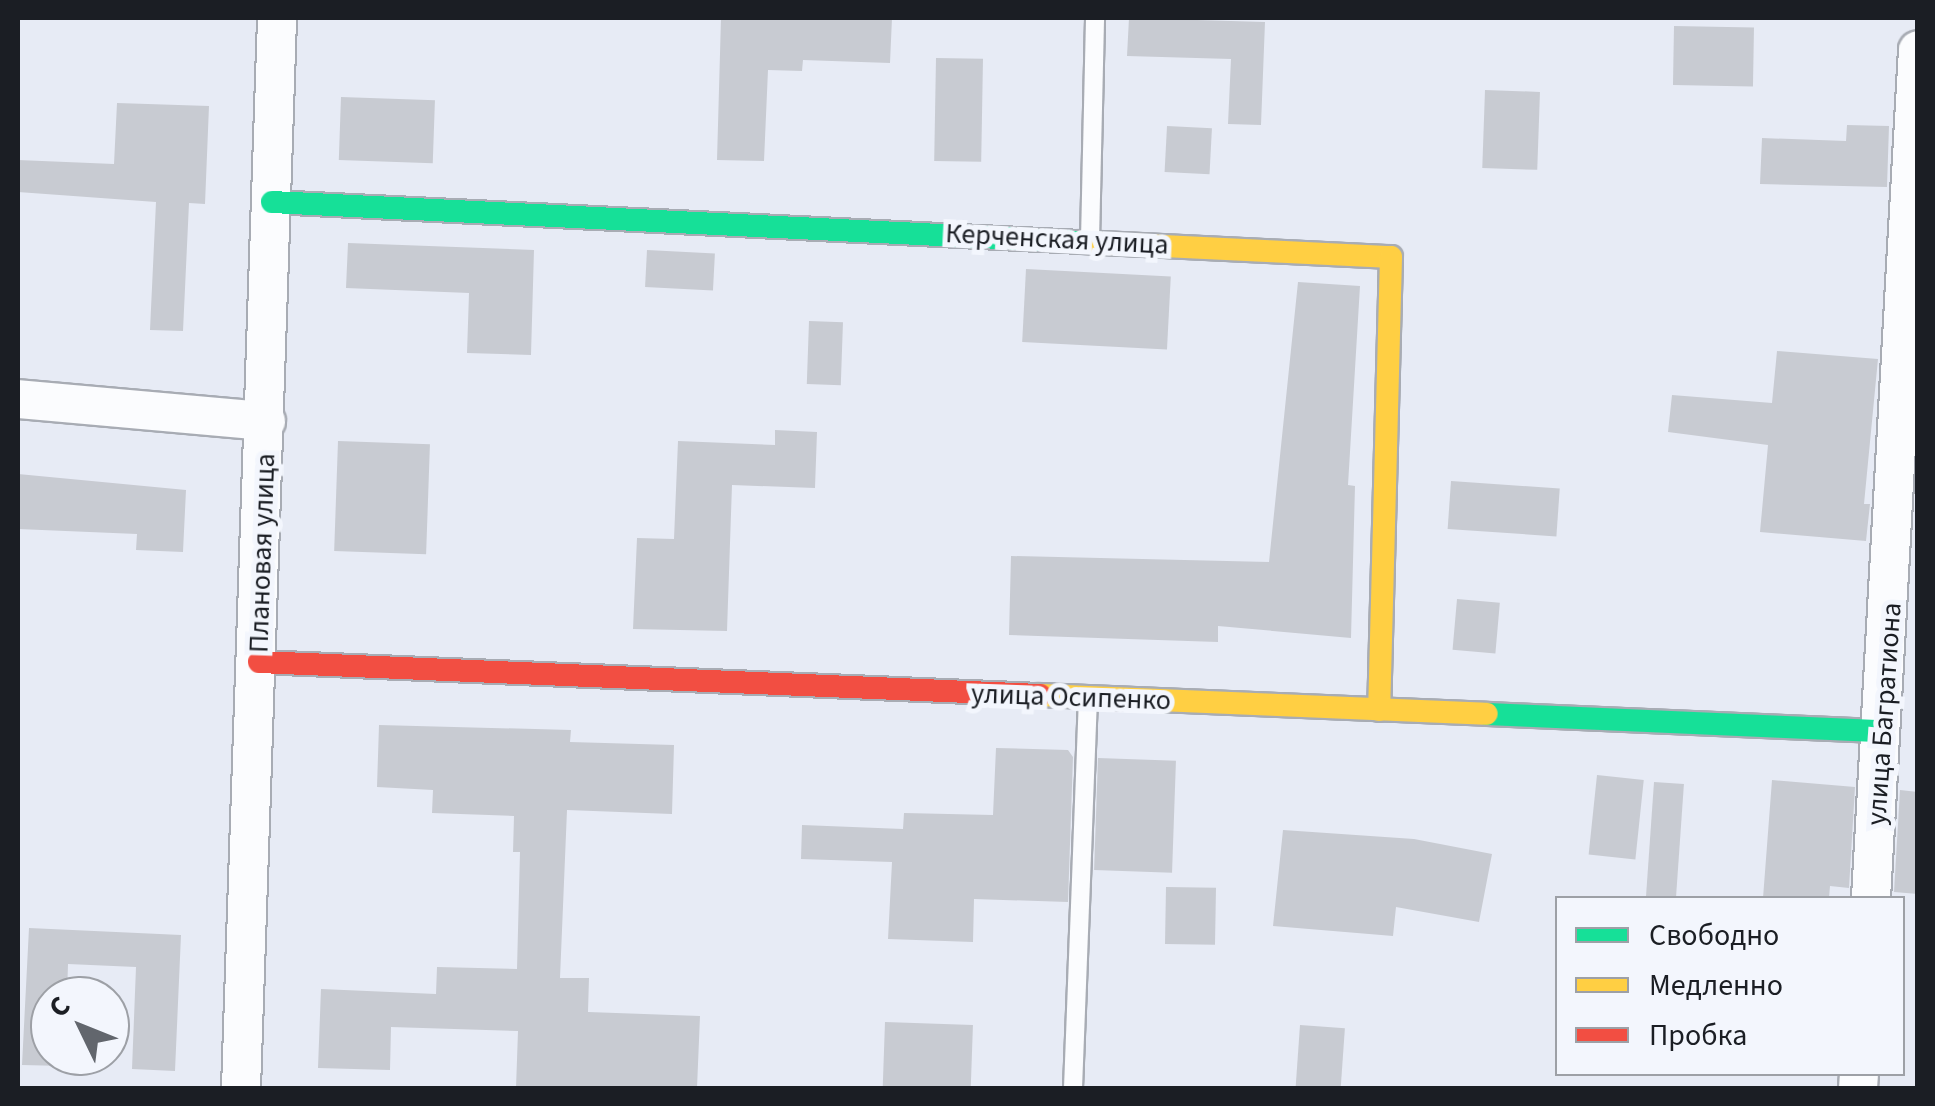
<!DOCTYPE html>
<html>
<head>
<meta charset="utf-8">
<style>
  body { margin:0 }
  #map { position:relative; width:1935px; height:1106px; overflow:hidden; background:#e7ebf5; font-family:"Source Sans 3",sans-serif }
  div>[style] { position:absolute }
  .building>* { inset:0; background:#c8cbd2; transform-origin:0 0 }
  .roads { filter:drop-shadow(2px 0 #a8acb4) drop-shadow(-2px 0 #a8acb4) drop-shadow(0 2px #a8acb4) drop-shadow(0 -2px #a8acb4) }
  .lane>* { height:18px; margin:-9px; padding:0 9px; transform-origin:9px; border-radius:9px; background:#fbfcfe }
  .street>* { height:38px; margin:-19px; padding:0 19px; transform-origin:19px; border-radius:19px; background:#fbfcfe }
  .fast>* { height:22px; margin:-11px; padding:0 11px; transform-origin:11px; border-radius:11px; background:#16e098 }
  .slow>* { height:22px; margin:-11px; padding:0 11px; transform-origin:11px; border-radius:11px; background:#ffcf43 }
  .jam>* { height:22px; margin:-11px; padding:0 11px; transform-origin:11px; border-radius:11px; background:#f24e42 }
  span { translate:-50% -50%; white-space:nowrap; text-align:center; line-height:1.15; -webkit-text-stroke:10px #f3f6fd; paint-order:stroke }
  .street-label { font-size:28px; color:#1b1e24 }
  .frame { position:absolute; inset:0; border:20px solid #1b1e24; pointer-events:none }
  .legend { position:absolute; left:1555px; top:896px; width:350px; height:180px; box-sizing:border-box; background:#f3f6fd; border:2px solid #9da0a6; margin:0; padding:12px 18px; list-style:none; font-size:30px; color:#1b1e24 }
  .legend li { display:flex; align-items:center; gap:20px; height:50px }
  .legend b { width:50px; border:2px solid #9da0a6 }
  .north { position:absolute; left:30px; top:976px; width:100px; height:100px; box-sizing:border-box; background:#f3f6fd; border:2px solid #9da0a6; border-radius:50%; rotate:313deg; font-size:28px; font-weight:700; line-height:40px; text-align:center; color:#1b1e24 }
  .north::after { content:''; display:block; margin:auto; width:35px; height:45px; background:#62666d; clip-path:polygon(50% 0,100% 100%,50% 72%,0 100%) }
</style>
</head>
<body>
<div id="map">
  <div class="building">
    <div style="clip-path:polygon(721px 18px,892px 18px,890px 63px,803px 60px,802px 71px,768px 70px,764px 161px,717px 160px)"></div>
    <div style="clip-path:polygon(1129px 18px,1265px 22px,1261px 125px,1228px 124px,1231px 59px,1127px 56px)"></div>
    <div style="left:1674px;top:26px;width:80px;height:59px;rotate:1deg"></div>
    <div style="left:936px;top:58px;width:47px;height:103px;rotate:1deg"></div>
    <div style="left:1485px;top:90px;width:55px;height:78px;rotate:2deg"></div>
    <div style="left:341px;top:97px;width:94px;height:63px;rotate:2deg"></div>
    <div style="clip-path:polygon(117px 103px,209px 106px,205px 204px,189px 203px,183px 331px,150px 330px,156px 202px,18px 192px,18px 160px,114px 164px)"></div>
    <div style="clip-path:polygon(1847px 125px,1889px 126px,1887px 187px,1760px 184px,1762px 138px,1846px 141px)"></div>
    <div style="left:1167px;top:126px;width:45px;height:46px;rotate:3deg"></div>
    <div style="clip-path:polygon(348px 243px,534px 250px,531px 355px,467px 353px,469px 293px,346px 288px)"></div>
    <div style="left:647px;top:250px;width:68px;height:37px;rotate:3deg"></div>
    <div style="left:1026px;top:269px;width:145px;height:73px;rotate:3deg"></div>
    <div style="clip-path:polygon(1298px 282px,1360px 286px,1348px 485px,1355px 486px,1351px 638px,1218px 626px,1218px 642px,1009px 635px,1011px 556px,1269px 562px)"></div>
    <div style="left:809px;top:321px;width:34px;height:63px;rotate:2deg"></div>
    <div style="clip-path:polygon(1777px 351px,1878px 359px,1864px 504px,1870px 504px,1866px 541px,1760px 532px,1768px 445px,1668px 432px,1672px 395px,1772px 403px)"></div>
    <div style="clip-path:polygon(775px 430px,817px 432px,815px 488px,732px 485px,727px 631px,633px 629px,637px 538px,674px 539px,678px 441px,775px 445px)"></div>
    <div style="left:338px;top:441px;width:92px;height:110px;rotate:2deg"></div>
    <div style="clip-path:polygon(18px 474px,186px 490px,183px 552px,136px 550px,137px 534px,18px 529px)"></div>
    <div style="left:1451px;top:481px;width:109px;height:48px;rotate:4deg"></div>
    <div style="left:1457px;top:599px;width:43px;height:51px;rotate:5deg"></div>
    <div style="clip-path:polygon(379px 725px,571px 730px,570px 742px,674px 745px,672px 814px,567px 810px,560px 978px,589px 978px,588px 1012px,700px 1016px,697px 1088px,516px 1088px,518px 1031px,391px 1027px,390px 1070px,318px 1068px,321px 989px,436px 994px,437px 967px,517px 969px,520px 852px,513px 852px,514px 816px,432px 813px,433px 790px,377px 787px)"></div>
    <div style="clip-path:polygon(996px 748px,1068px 750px,1073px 757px,1068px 902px,974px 899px,973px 942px,888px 939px,892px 862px,801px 859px,802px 825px,903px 829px,904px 813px,993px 815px)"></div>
    <div style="left:1098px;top:758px;width:78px;height:112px;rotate:2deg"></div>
    <div style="left:1597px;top:775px;width:47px;height:80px;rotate:6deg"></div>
    <div style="clip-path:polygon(1772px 780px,1855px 787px,1849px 888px,1830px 886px,1829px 898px,1763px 898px)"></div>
    <div style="left:1654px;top:782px;width:30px;height:116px;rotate:4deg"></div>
    <div style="clip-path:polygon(1900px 790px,1918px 792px,1918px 894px,1894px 892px)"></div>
    <div style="clip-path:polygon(1283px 830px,1414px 839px,1492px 854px,1479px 922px,1396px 907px,1393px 936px,1273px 926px)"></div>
    <div style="left:1166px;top:887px;width:50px;height:57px;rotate:1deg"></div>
    <div style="clip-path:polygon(29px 928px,181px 935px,175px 1071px,132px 1069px,136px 967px,68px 964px,67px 996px,50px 996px,50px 1056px,64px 1056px,64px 1066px,22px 1065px)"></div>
    <div style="left:885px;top:1022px;width:88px;height:66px;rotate:2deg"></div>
    <div style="left:1300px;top:1025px;width:45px;height:63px;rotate:4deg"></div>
  </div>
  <div class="roads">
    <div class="lane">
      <div style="left:1090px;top:240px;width:222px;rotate:-88.7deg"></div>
      <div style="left:1073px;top:1088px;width:389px;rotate:-87.8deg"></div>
    </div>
    <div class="street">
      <div style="left:18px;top:399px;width:249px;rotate:5.1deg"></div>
      <div style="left:1871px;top:898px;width:849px;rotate:-86.83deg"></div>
      <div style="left:241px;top:1088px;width:1071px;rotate:-88.07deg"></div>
      <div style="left:1858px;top:1088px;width:14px;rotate:-86deg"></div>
    </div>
    <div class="fast">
      <div style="left:272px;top:202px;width:811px;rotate:2.83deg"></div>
      <div style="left:1487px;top:714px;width:396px;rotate:2.5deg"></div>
    </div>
    <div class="slow">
      <div style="left:1082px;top:242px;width:309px;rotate:2.8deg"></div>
      <div style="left:1391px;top:257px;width:453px;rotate:91.5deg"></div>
      <div style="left:1040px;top:695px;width:447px;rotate:2.4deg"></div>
    </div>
    <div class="jam">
      <div style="left:259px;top:662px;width:782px;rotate:2.42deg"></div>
    </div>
  </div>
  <div class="street-label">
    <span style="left:1057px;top:239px;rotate:3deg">Керченская улица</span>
    <span style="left:262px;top:553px;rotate:-88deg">Плановая улица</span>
    <span style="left:1071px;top:697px;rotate:2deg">улица Осипенко</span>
    <span style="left:1884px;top:714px;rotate:-86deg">улица Багратиона</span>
  </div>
  <div class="frame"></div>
  <ul class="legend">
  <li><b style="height:12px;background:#16e098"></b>Свободно</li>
  <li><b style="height:12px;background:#ffcf43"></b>Медленно</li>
  <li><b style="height:12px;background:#f24e42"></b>Пробка</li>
  </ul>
  <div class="north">С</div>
</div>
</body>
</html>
